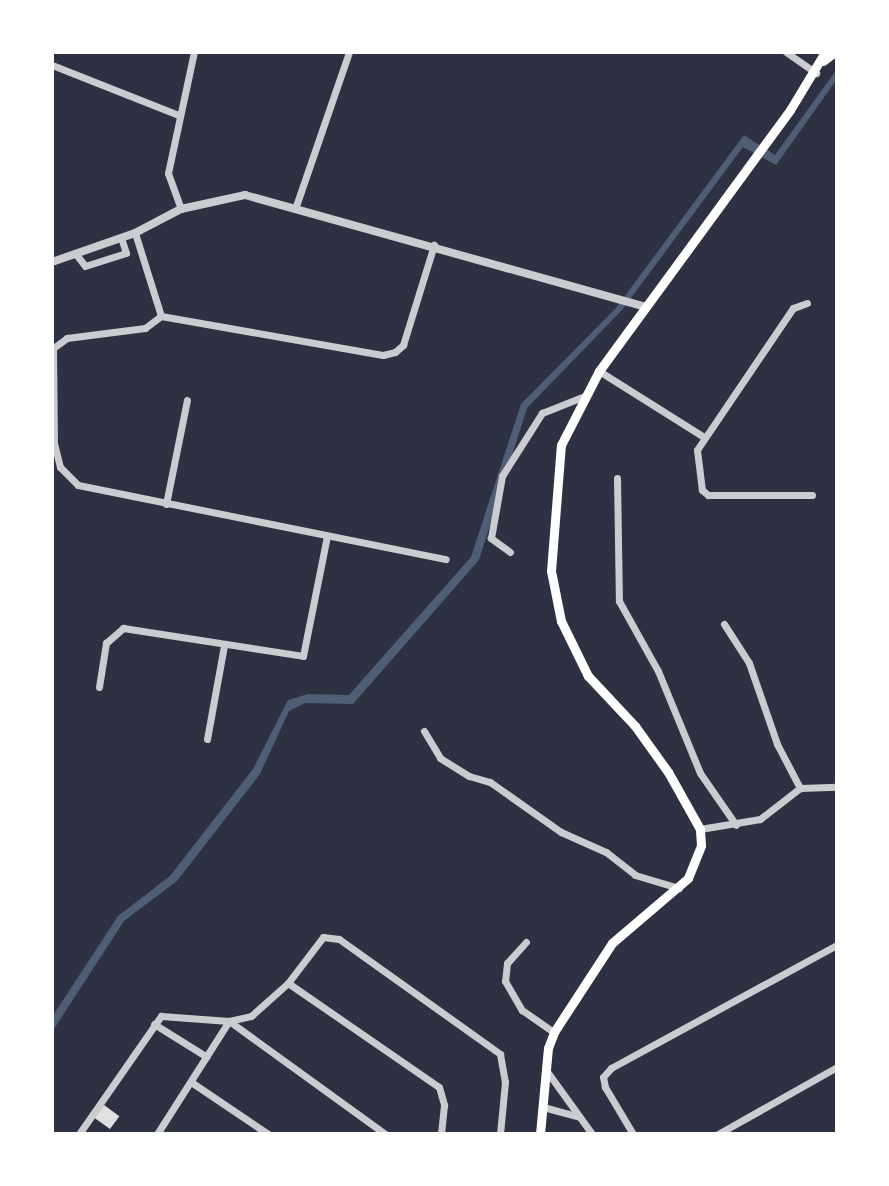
<!DOCTYPE html>
<html>
<head>
<meta charset="utf-8">
<style>
  body { margin:0 }
  #map { position:relative; width:889px; height:1186px; overflow:hidden; background:#2d3142; font-family:"Noto Sans",sans-serif }
  div>[style] { position:absolute }
  .water>* { inset:0; background:#4f5d75 }
  .building>* { inset:0; background:#e0e0e3; transform-origin:0 0 }
  .minor>* { height:7px; margin:-3.5px; padding:0 3.5px; transform-origin:3.5px; border-radius:3.5px; background:#caccd0 }
  .tertiary>* { height:8px; margin:-4px; padding:0 4px; transform-origin:4px; border-radius:4px; background:#caccd0 }
  .secondary>* { height:9px; margin:-4.5px; padding:0 4.5px; transform-origin:4.5px; border-radius:4.5px; background:#fff }
  span { translate:-50% -50%; white-space:nowrap; text-align:center; line-height:1.15; -webkit-text-stroke:6px #fff; paint-order:stroke }
  .frame { position:absolute; inset:0; border:54px solid #fff; pointer-events:none }
</style>
</head>
<body>
<div id="map">
  <div class="water">
    <div style="clip-path:polygon(837px 69px,837px 79px,776px 165px,743px 147px,622px 310px,527px 408px,479px 560px,353px 704px,305px 703px,289px 711px,260px 774px,177px 881px,124px 921px,52px 1032px,52px 1017px,118px 916px,170px 876px,253px 769px,288px 700px,308px 694px,349px 695px,471px 557px,521px 404px,616px 308px,744px 135px,775px 155px)"></div>
  </div>
  <div class="building">
    <div style="left:104px;top:1105px;width:19px;height:16px;rotate:36deg"></div>
  </div>
  <div class="minor">
    <div style="left:786px;top:52px;width:37px;rotate:35deg"></div>
    <div style="left:52px;top:65px;width:136px;rotate:21.6deg"></div>
    <div style="left:296px;top:206px;width:163px;rotate:-71deg"></div>
    <div style="left:181px;top:209px;width:38px;rotate:-110deg"></div>
    <div style="left:168px;top:173px;width:124px;rotate:-77.9deg"></div>
    <div style="left:135px;top:233px;width:87px;rotate:72.6deg"></div>
    <div style="left:75px;top:253px;width:16px;rotate:52deg"></div>
    <div style="left:85px;top:266px;width:43px;rotate:-17.6deg"></div>
    <div style="left:126px;top:253px;width:16px;rotate:-108deg"></div>
    <div style="left:807px;top:303px;width:15px;rotate:160deg"></div>
    <div style="left:793px;top:308px;width:171px;rotate:124.1deg"></div>
    <div style="left:697px;top:450px;width:40px;rotate:82.9deg"></div>
    <div style="left:702px;top:490px;width:8px;rotate:40deg"></div>
    <div style="left:708px;top:495px;width:104px"></div>
    <div style="left:161px;top:316px;width:20px;rotate:143deg"></div>
    <div style="left:145px;top:328px;width:79px;rotate:172.7deg"></div>
    <div style="left:67px;top:338px;width:17px;rotate:144deg"></div>
    <div style="left:53px;top:348px;width:95px;rotate:89.4deg"></div>
    <div style="left:54px;top:443px;width:25px;rotate:76deg"></div>
    <div style="left:60px;top:467px;width:25px;rotate:45deg"></div>
    <div style="left:78px;top:485px;width:375px;rotate:11.4deg"></div>
    <div style="left:161px;top:316px;width:225px;rotate:10deg"></div>
    <div style="left:383px;top:355px;width:12px;rotate:-14deg"></div>
    <div style="left:395px;top:352px;width:11px;rotate:-41deg"></div>
    <div style="left:403px;top:345px;width:105px;rotate:-72.8deg"></div>
    <div style="left:599px;top:371px;width:124px;rotate:32.2deg"></div>
    <div style="left:617px;top:478px;width:123px;rotate:89.1deg"></div>
    <div style="left:619px;top:601px;width:80px;rotate:60.9deg"></div>
    <div style="left:658px;top:671px;width:110px;rotate:67.6deg"></div>
    <div style="left:700px;top:773px;width:63px;rotate:55.3deg"></div>
    <div style="left:166px;top:504px;width:106px;rotate:-78.6deg"></div>
    <div style="left:510px;top:552px;width:24px;rotate:-144deg"></div>
    <div style="left:491px;top:538px;width:63px;rotate:-79.9deg"></div>
    <div style="left:502px;top:476px;width:75px;rotate:-57.6deg"></div>
    <div style="left:542px;top:413px;width:48px;rotate:-21.8deg"></div>
    <div style="left:724px;top:624px;width:46px;rotate:57.3deg"></div>
    <div style="left:749px;top:663px;width:86px;rotate:70.9deg"></div>
    <div style="left:777px;top:744px;width:50px;rotate:62.4deg"></div>
    <div style="left:99px;top:687px;width:45px;rotate:-81deg"></div>
    <div style="left:106px;top:643px;width:23px;rotate:-41deg"></div>
    <div style="left:123px;top:628px;width:182px;rotate:8.8deg"></div>
    <div style="left:303px;top:656px;width:122px;rotate:-78.7deg"></div>
    <div style="left:424px;top:731px;width:31px;rotate:59deg"></div>
    <div style="left:440px;top:758px;width:34px;rotate:32deg"></div>
    <div style="left:469px;top:776px;width:22px;rotate:16deg"></div>
    <div style="left:490px;top:782px;width:87px;rotate:35.2deg"></div>
    <div style="left:561px;top:832px;width:49px;rotate:24deg"></div>
    <div style="left:606px;top:852px;width:37px;rotate:38deg"></div>
    <div style="left:635px;top:875px;width:46px;rotate:16.5deg"></div>
    <div style="left:207px;top:739px;width:96px;rotate:-79.7deg"></div>
    <div style="left:700px;top:829px;width:61px;rotate:-9.5deg"></div>
    <div style="left:760px;top:819px;width:51px;rotate:-37.8deg"></div>
    <div style="left:800px;top:788px;width:37px;rotate:-2deg"></div>
    <div style="left:526px;top:942px;width:28px;rotate:132deg"></div>
    <div style="left:507px;top:963px;width:18px;rotate:96deg"></div>
    <div style="left:505px;top:981px;width:34px;rotate:60deg"></div>
    <div style="left:522px;top:1010px;width:39px;rotate:35deg"></div>
    <div style="left:288px;top:983px;width:183px;rotate:34.6deg"></div>
    <div style="left:439px;top:1087px;width:19px;rotate:74deg"></div>
    <div style="left:444px;top:1105px;width:29px;rotate:96deg"></div>
    <div style="left:229px;top:1021px;width:193px;rotate:35.9deg"></div>
    <div style="left:154px;top:1024px;width:62px;rotate:31.9deg"></div>
    <div style="left:546px;top:1070px;width:79px;rotate:54.3deg"></div>
    <div style="left:191px;top:1082px;width:93px;rotate:34deg"></div>
    <div style="left:543px;top:1107px;width:35px;rotate:15deg"></div>
    <div style="left:79px;top:1134px;width:144px;rotate:-55.2deg"></div>
    <div style="left:161px;top:1016px;width:68px;rotate:4.2deg"></div>
    <div style="left:229px;top:1021px;width:23px;rotate:-13deg"></div>
    <div style="left:251px;top:1016px;width:50px;rotate:-41.7deg"></div>
    <div style="left:288px;top:983px;width:58px;rotate:-52.7deg"></div>
    <div style="left:323px;top:937px;width:16px;rotate:7deg"></div>
    <div style="left:339px;top:939px;width:198px;rotate:35.5deg"></div>
    <div style="left:500px;top:1054px;width:28px;rotate:80deg"></div>
    <div style="left:505px;top:1082px;width:52px;rotate:95.5deg"></div>
    <div style="left:157px;top:1134px;width:134px;rotate:-57.5deg"></div>
    <div style="left:633px;top:1134px;width:55px;rotate:-120.8deg"></div>
    <div style="left:605px;top:1087px;width:10px;rotate:-101deg"></div>
    <div style="left:603px;top:1077px;width:12px;rotate:-48deg"></div>
    <div style="left:611px;top:1068px;width:257px;rotate:-28.6deg"></div>
    <div style="left:718px;top:1134px;width:137px;rotate:-29.4deg"></div>
  </div>
  <div class="tertiary">
    <div style="left:52px;top:262px;width:88px;rotate:-19.3deg"></div>
    <div style="left:135px;top:233px;width:52px;rotate:-27.6deg"></div>
    <div style="left:181px;top:209px;width:66px;rotate:-12.3deg"></div>
    <div style="left:245px;top:195px;width:415px;rotate:15.6deg"></div>
  </div>
  <div class="secondary">
    <div style="left:823px;top:61px;width:15px;rotate:-37deg"></div>
    <div style="left:540px;top:1134px;width:86px;rotate:-84.7deg"></div>
    <div style="left:548px;top:1048px;width:17px;rotate:-69deg"></div>
    <div style="left:554px;top:1032px;width:106px;rotate:-56.9deg"></div>
    <div style="left:612px;top:943px;width:100px;rotate:-40.5deg"></div>
    <div style="left:688px;top:878px;width:35px;rotate:-68deg"></div>
    <div style="left:701px;top:845px;width:16px;rotate:-94deg"></div>
    <div style="left:700px;top:829px;width:65px;rotate:-119.3deg"></div>
    <div style="left:668px;top:772px;width:57px;rotate:-125.7deg"></div>
    <div style="left:635px;top:726px;width:69px;rotate:-133.2deg"></div>
    <div style="left:588px;top:676px;width:61px;rotate:-116.1deg"></div>
    <div style="left:561px;top:621px;width:51px;rotate:-101.3deg"></div>
    <div style="left:551px;top:571px;width:126px;rotate:-85.5deg"></div>
    <div style="left:561px;top:445px;width:83px;rotate:-62.8deg"></div>
    <div style="left:599px;top:371px;width:323px;rotate:-53.8deg"></div>
    <div style="left:790px;top:110px;width:68px;rotate:-58.9deg"></div>
  </div>
  <div class="frame"></div>
</div>
</body>
</html>
